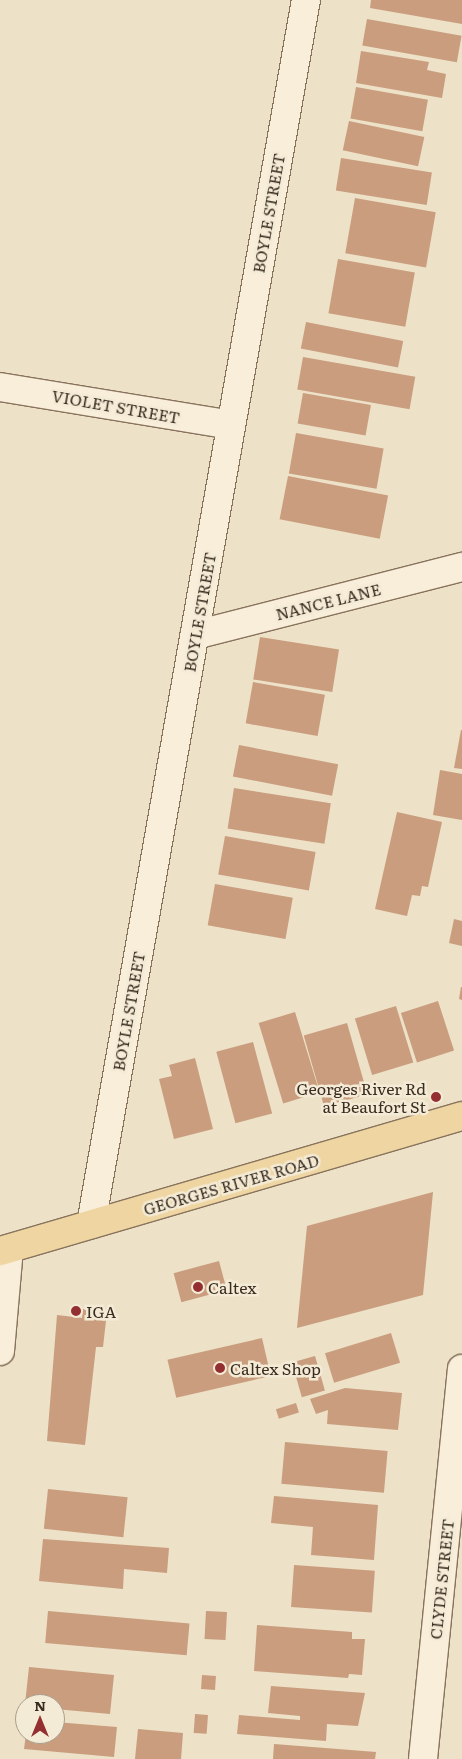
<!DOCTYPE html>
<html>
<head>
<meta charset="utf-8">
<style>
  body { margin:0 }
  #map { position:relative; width:462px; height:1759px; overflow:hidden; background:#ede1c7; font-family:Literata,serif }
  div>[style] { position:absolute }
  .building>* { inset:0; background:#c99d7e; transform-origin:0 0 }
  .roads { filter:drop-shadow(1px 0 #88735d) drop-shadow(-1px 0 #88735d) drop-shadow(0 1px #88735d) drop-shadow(0 -1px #88735d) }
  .minor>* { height:28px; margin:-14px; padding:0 14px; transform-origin:14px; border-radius:14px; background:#f8eeda }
  .major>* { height:28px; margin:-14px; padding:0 14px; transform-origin:14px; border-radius:14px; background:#eed5a1 }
  .dots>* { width:14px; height:14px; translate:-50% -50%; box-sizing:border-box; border:2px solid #f4ebd6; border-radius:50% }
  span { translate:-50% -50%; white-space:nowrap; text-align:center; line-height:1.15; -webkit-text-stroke:5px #f4ebd6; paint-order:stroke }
  .street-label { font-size:16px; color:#392c20 }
  .poi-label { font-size:16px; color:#392c20 }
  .right { translate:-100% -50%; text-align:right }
  .left { translate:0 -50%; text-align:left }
  .north { position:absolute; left:15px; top:1694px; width:50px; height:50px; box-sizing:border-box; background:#f4ebd6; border:1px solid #a99f8d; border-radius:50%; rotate:0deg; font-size:14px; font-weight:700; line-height:20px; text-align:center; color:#392c20 }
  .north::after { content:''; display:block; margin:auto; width:18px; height:22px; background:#942f31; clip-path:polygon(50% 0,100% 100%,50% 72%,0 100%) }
</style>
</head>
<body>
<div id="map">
  <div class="building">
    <div style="clip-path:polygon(371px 0,462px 0,462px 24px,370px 8px)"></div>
    <div style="left:367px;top:19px;width:96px;height:27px;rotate:10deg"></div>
    <div style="clip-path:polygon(361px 51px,429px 62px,427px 70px,446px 74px,442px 98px,356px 83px)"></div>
    <div style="left:356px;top:87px;width:73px;height:32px;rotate:10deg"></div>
    <div style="left:349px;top:121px;width:77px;height:30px;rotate:12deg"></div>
    <div style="left:341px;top:158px;width:92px;height:33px;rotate:9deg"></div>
    <div style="left:355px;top:198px;width:82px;height:56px;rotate:10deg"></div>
    <div style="left:338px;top:259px;width:78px;height:55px;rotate:10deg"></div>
    <div style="left:306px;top:322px;width:99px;height:27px;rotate:11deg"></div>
    <div style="left:303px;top:357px;width:114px;height:33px;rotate:10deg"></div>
    <div style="left:303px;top:393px;width:69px;height:31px;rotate:10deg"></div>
    <div style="left:296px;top:433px;width:89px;height:41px;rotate:10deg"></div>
    <div style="left:288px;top:476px;width:102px;height:44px;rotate:11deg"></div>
    <div style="left:260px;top:637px;width:80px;height:43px;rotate:9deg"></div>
    <div style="left:253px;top:682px;width:73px;height:42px;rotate:10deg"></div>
    <div style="clip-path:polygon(461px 730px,462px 730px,462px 769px,454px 768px)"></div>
    <div style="left:239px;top:745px;width:101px;height:32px;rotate:11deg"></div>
    <div style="clip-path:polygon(440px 770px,462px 774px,462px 820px,433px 815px)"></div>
    <div style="left:234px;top:788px;width:98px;height:41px;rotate:9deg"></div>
    <div style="clip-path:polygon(397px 812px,442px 822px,428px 887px,422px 886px,420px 896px,412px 895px,407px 916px,375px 909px)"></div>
    <div style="left:225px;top:836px;width:92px;height:39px;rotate:10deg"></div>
    <div style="left:215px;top:884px;width:79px;height:42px;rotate:10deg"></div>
    <div style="clip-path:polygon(454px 919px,462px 921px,462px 946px,449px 943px)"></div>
    <div style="clip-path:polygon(461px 987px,462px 987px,462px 1000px,459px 999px)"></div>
    <div style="left:438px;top:1001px;width:52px;height:39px;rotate:72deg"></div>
    <div style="left:396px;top:1006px;width:59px;height:43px;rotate:73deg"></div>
    <div style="left:295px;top:1012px;width:84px;height:38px;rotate:73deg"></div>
    <div style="left:347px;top:1023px;width:74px;height:45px;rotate:74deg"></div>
    <div style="left:253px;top:1042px;width:74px;height:38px;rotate:75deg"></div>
    <div style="clip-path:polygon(195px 1058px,213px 1129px,174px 1139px,159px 1079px,172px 1076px,169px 1065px)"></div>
    <div style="clip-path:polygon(433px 1192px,423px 1295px,297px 1328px,307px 1226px)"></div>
    <div style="left:219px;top:1261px;width:30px;height:47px;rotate:75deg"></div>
    <div style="clip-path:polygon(83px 1309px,107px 1312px,103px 1347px,96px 1347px,85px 1445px,47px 1441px,57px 1315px,82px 1318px)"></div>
    <div style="left:391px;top:1333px;width:31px;height:69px;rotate:73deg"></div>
    <div style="left:262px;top:1338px;width:39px;height:97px;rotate:77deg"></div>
    <div style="left:315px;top:1356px;width:36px;height:24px;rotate:74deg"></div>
    <div style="clip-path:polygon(345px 1388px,402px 1393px,398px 1430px,327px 1424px,328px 1410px,316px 1414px,310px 1399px)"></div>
    <div style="left:296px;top:1403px;width:10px;height:21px;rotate:73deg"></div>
    <div style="left:285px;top:1442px;width:103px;height:42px;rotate:5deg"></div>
    <div style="left:48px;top:1489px;width:80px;height:40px;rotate:6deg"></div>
    <div style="clip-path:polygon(274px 1496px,378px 1505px,374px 1560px,311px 1555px,313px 1527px,271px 1523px)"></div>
    <div style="clip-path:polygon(43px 1539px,169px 1548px,167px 1573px,124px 1569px,123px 1589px,39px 1581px)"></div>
    <div style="left:294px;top:1565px;width:81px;height:42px;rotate:4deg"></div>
    <div style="left:48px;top:1611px;width:142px;height:32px;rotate:5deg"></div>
    <div style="left:206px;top:1611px;width:21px;height:28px;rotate:3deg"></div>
    <div style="clip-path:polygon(257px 1625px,352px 1632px,352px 1639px,365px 1639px,362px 1675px,349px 1674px,348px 1678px,254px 1671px)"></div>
    <div style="clip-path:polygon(29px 1667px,114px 1675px,110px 1714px,55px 1709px,55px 1704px,25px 1704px)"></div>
    <div style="left:202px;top:1675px;width:14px;height:14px;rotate:4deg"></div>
    <div style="clip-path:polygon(271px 1686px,365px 1693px,358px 1726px,327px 1724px,326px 1741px,237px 1734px,239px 1715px,300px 1720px,300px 1716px,268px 1713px)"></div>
    <div style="left:195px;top:1714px;width:13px;height:19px;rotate:4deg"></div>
    <div style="clip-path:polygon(55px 1722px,117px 1727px,114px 1757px,24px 1749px,26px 1734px,55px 1734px)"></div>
    <div style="clip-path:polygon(138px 1729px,183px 1733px,181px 1759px,135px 1759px)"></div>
    <div style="clip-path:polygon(274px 1744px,376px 1752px,375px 1759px,273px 1759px)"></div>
  </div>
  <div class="roads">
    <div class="minor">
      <div style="left:0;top:387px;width:234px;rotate:9.3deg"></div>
      <div style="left:195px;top:635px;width:276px;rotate:-14.3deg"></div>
      <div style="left:91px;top:1224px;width:1243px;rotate:-80.04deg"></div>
      <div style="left:0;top:1351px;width:102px;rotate:-85deg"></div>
      <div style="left:423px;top:1759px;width:392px;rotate:-84.3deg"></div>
    </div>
    <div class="major">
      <div style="left:0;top:1251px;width:481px;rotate:-16.3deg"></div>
    </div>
  </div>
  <div class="dots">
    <div style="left:436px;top:1097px;background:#942f31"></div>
    <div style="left:198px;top:1287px;background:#942f31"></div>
    <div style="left:76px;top:1311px;background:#942f31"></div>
    <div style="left:220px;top:1368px;background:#942f31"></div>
  </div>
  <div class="street-label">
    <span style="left:268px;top:213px;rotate:-80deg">BOYLE STREET</span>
    <span style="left:116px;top:406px;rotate:10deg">VIOLET STREET</span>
    <span style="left:328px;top:601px;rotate:-14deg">NANCE LANE</span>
    <span style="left:199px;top:612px;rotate:-80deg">BOYLE STREET</span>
    <span style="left:128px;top:1011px;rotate:-80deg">BOYLE STREET</span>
    <span style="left:231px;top:1184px;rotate:-16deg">GEORGES RIVER ROAD</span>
    <span style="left:441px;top:1579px;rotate:-84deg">CLYDE STREET</span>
  </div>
  <div class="poi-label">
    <span class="right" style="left:426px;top:1097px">Georges River Rd<br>at Beaufort St</span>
    <span class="left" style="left:208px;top:1287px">Caltex</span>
    <span class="left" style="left:86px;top:1311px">IGA</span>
    <span class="left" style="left:230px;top:1368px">Caltex Shop</span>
  </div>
  <div class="north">N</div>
</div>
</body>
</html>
